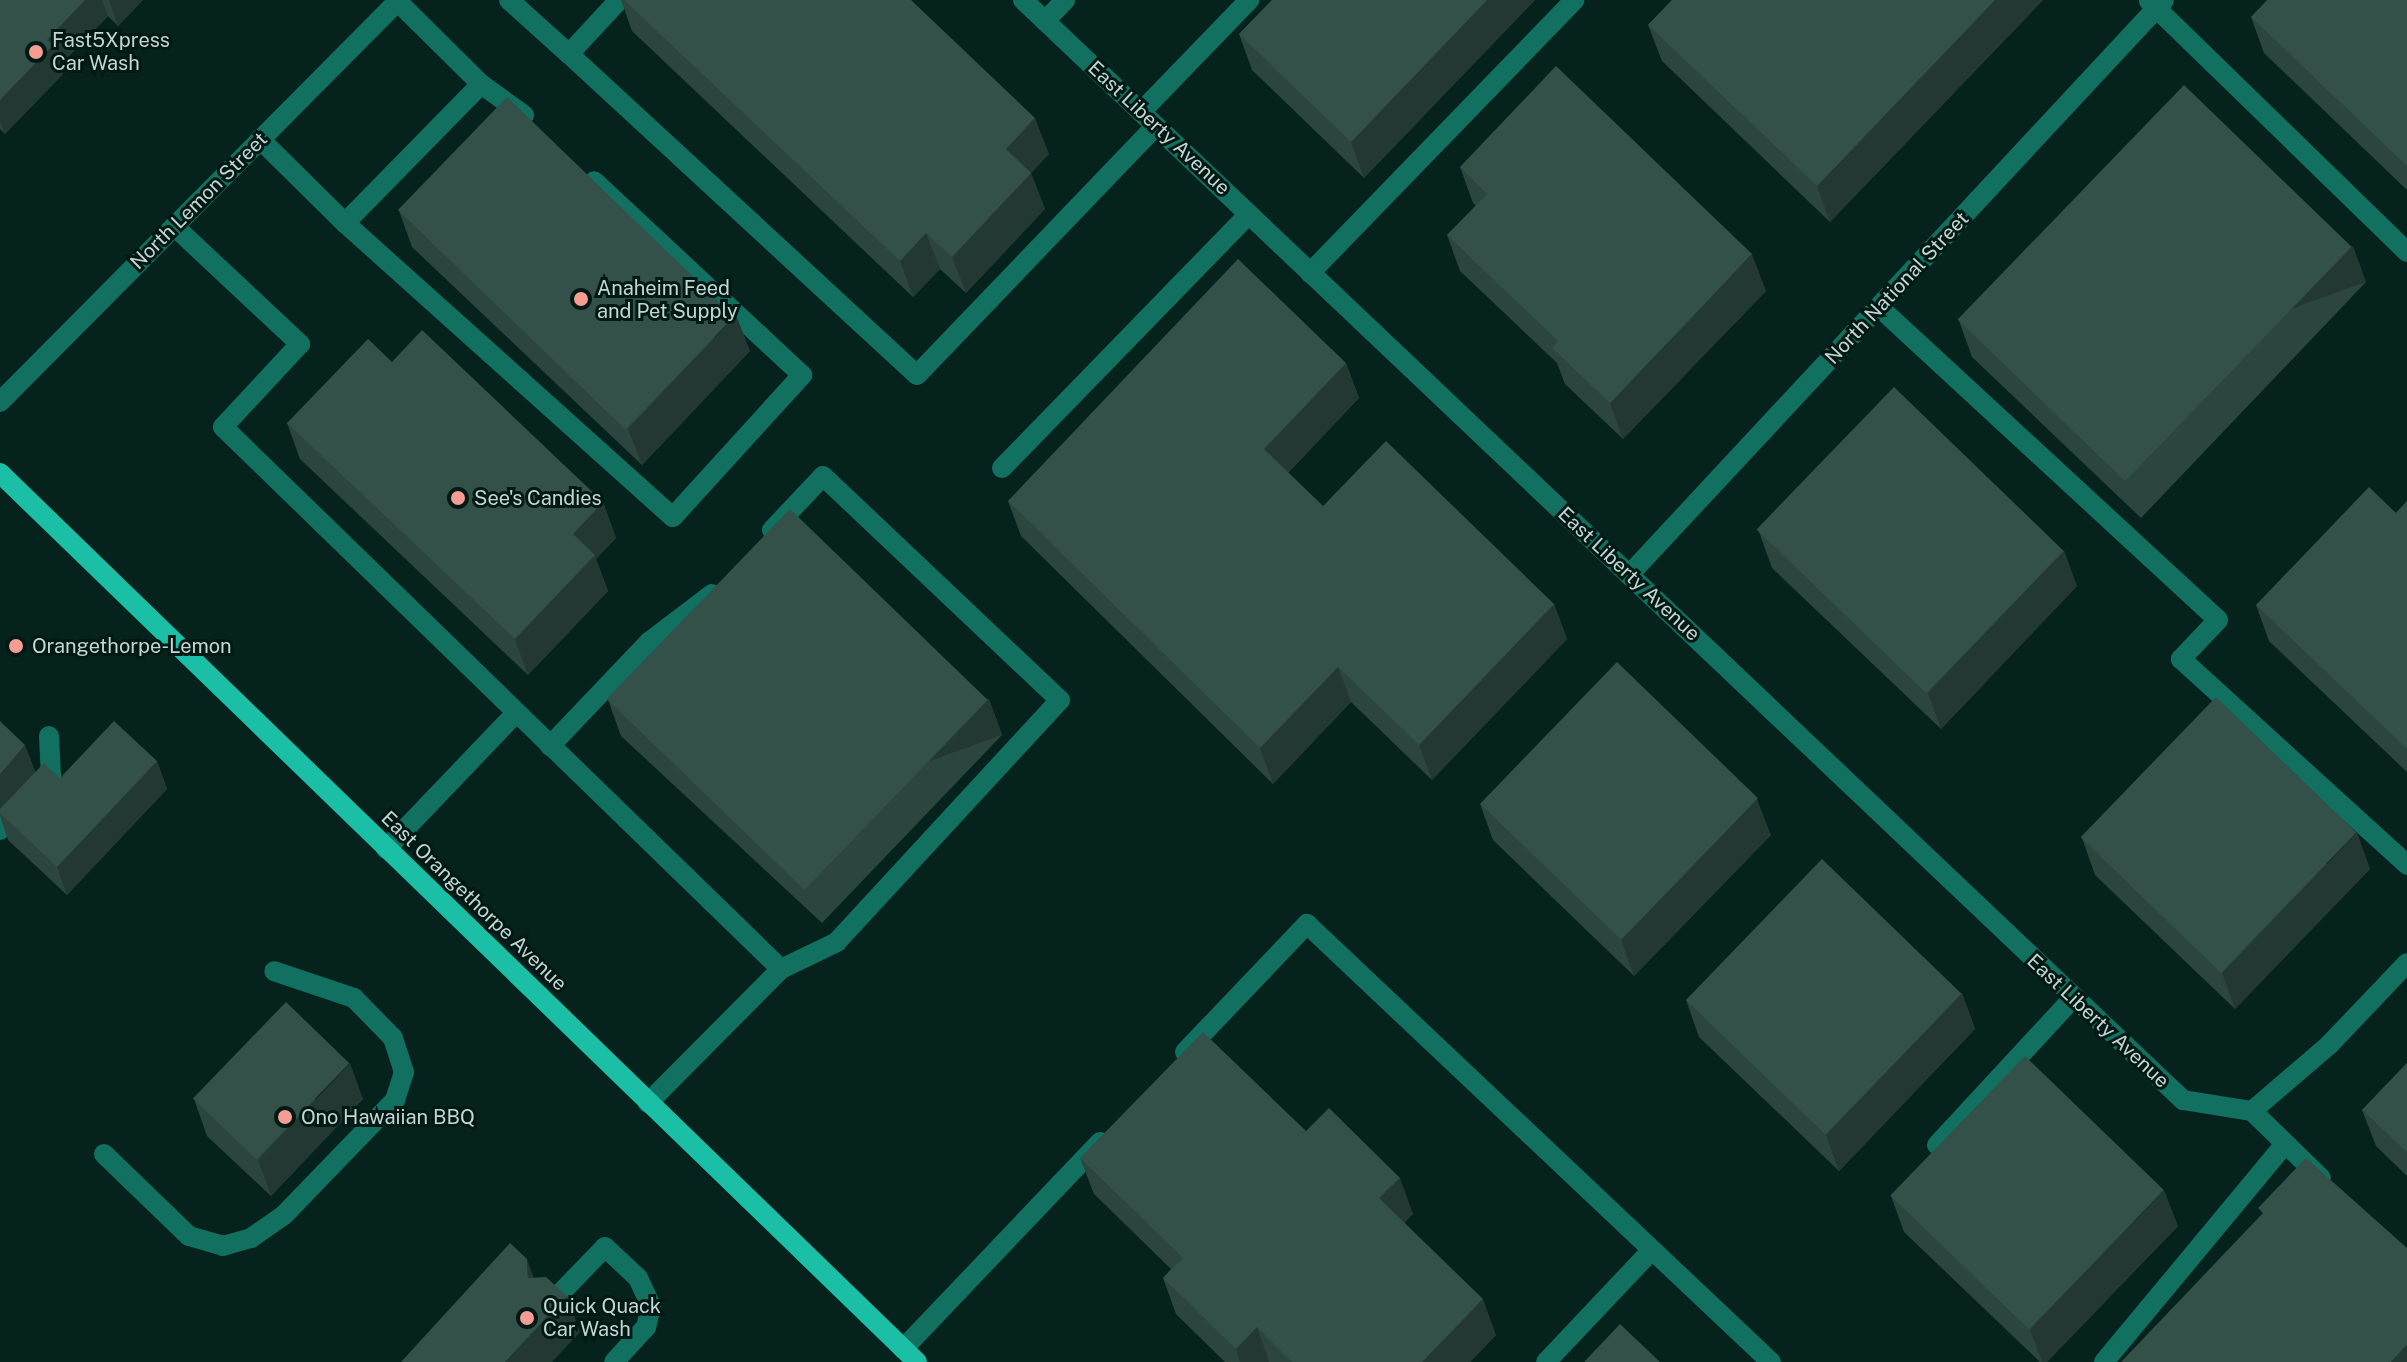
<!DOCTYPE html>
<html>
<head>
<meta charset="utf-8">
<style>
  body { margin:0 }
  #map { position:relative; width:2407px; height:1362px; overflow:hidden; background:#05221d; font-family:"Public Sans",sans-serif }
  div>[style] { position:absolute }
  .minor>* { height:20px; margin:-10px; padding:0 10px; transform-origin:10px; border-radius:10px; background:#127061 }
  .major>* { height:20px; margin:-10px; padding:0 10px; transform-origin:10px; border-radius:10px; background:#1bbfa6 }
  .wall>* { inset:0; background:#2c453f }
  .shaded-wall>* { inset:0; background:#243833; transform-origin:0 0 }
  .building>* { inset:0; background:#335049; transform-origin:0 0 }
  .dots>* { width:22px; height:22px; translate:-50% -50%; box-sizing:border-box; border:4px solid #001914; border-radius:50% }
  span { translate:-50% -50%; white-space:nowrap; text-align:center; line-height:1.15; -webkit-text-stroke:6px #001914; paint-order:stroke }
  .poi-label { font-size:20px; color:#c5d6d1 }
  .left { translate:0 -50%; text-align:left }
  .street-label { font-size:20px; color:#c5d6d1 }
</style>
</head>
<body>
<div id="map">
  <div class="minor">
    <div style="left:509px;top:0;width:81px;rotate:42deg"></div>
    <div style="left:569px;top:54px;width:74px;rotate:-47.2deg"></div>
    <div style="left:1023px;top:0;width:1599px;rotate:43.48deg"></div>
    <div style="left:2183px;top:1100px;width:70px;rotate:9.1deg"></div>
    <div style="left:2149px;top:1px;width:360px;rotate:44.2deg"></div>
    <div style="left:1045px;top:21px;width:29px;rotate:-46deg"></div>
    <div style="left:569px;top:54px;width:473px;rotate:42.7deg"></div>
    <div style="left:917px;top:375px;width:345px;rotate:-46.2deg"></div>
    <div style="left:481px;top:84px;width:53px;rotate:35.8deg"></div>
    <div style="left:1141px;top:112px;width:156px;rotate:-46deg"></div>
    <div style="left:260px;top:139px;width:120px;rotate:44.7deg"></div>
    <div style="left:345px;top:223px;width:194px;rotate:-45.6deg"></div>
    <div style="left:481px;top:84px;width:117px;rotate:-135.3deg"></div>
    <div style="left:345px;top:223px;width:440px;rotate:41.9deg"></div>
    <div style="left:673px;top:517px;width:192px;rotate:-47.7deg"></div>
    <div style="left:802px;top:375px;width:284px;rotate:-137deg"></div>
    <div style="left:174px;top:226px;width:173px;rotate:43.1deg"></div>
    <div style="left:300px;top:344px;width:113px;rotate:132.9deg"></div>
    <div style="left:223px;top:427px;width:778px;rotate:44.17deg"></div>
    <div style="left:781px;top:969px;width:189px;rotate:134.8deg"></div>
    <div style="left:1310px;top:273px;width:380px;rotate:-45.9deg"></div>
    <div style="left:1879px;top:307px;width:461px;rotate:42.7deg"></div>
    <div style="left:2218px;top:620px;width:54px;rotate:133.5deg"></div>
    <div style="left:2181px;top:659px;width:306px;rotate:42.3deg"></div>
    <div style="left:0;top:402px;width:566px;rotate:-45.21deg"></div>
    <div style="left:1002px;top:468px;width:354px;rotate:-45.8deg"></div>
    <div style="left:772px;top:530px;width:74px;rotate:-46.6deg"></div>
    <div style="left:823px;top:476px;width:326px;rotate:43.4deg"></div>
    <div style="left:1060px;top:700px;width:329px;rotate:132.7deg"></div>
    <div style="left:837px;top:942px;width:62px;rotate:154.3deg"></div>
    <div style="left:1629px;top:575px;width:785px;rotate:-47.06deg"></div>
    <div style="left:550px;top:746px;width:144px;rotate:-46.4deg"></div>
    <div style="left:649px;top:642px;width:79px;rotate:-37.3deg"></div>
    <div style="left:0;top:830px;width:74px;rotate:-46.6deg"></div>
    <div style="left:51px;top:776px;width:40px;rotate:-92.9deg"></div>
    <div style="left:386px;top:849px;width:188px;rotate:-46.3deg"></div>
    <div style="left:1185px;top:1052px;width:177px;rotate:-46.4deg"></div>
    <div style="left:1307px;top:924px;width:638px;rotate:43.35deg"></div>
    <div style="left:2252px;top:1111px;width:96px;rotate:44.2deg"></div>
    <div style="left:2252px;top:1111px;width:101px;rotate:-40.6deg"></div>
    <div style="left:2329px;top:1045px;width:113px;rotate:-46.4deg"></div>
    <div style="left:1937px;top:1145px;width:202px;rotate:-47.2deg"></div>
    <div style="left:104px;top:1154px;width:118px;rotate:44deg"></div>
    <div style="left:189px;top:1236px;width:35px;rotate:16deg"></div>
    <div style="left:223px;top:1246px;width:29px;rotate:-16deg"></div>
    <div style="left:251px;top:1238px;width:40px;rotate:-34.9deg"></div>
    <div style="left:284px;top:1215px;width:160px;rotate:-46deg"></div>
    <div style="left:395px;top:1100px;width:29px;rotate:-72deg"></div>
    <div style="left:404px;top:1072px;width:36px;rotate:-108deg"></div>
    <div style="left:393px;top:1038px;width:56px;rotate:-134.3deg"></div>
    <div style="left:354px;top:998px;width:84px;rotate:-161.4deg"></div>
    <div style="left:550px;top:1304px;width:79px;rotate:-46deg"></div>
    <div style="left:605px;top:1247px;width:45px;rotate:43.2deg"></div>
    <div style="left:638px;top:1278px;width:31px;rotate:65deg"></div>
    <div style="left:651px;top:1306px;width:22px;rotate:103deg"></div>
    <div style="left:646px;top:1327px;width:47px;rotate:132.4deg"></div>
    <div style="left:903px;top:1349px;width:286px;rotate:-46.4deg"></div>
    <div style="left:1546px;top:1362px;width:154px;rotate:-46.6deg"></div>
    <div style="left:2104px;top:1362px;width:283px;rotate:-50.3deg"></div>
  </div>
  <div class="major">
    <div style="left:0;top:473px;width:1277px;rotate:44.11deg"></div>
  </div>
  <div class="wall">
    <div style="clip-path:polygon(0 0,143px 0,118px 26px,108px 16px,60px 65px,63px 74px,5px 134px,0 129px)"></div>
    <div style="clip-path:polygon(621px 0,911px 0,1049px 154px,1031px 173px,1045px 209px,966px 293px,940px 269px,913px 297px,632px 31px)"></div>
    <div style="clip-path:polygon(1272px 0,1535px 0,1364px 178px,1252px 70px,1239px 34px)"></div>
    <div style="clip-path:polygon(1672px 0,2043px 0,1830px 222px,1662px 61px,1648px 25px)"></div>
    <div style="clip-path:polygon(2407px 0,2407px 190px,2264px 53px,2251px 17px)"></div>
    <div style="clip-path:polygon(1460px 167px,1766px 291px,1623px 439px,1565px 384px,1557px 363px,1460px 271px,1447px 235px,1476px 206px,1473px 203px)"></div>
    <div style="clip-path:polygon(399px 211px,750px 351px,642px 465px,412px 247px)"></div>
    <div style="clip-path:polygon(2366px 282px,2141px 518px,1972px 357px,1959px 321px)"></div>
    <div style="clip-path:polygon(392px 362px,603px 502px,616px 538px,596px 559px,608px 591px,528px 675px,300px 459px,287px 423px)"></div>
    <div style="clip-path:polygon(1346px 363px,1359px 398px,1288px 473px,1323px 506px,1554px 604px,1567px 639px,1432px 780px,1351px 702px,1273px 784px,1021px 536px,1008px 501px)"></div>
    <div style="clip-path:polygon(2407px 501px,2407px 772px,2269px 641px,2256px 605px,2396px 513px)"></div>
    <div style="clip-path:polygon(1759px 532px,2077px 586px,1941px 729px,1772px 568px)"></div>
    <div style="clip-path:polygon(989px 699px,1002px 735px,822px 923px,621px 736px,608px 700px)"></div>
    <div style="clip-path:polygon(0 721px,35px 772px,60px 778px,157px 761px,167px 789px,67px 895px,8px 840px,0 816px)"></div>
    <div style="clip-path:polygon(1480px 804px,1771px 835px,1634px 976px,1493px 840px)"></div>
    <div style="clip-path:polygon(2082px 838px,2370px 869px,2235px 1009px,2095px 875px)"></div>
    <div style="clip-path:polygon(1962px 993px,1975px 1029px,1839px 1171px,1699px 1037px,1686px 1000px)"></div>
    <div style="clip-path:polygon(2407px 1063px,2407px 1176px,2376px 1146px,2362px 1110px)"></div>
    <div style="clip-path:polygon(194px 1099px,363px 1099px,271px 1196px,207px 1136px)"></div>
    <div style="clip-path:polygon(1306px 1131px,1413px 1214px,1404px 1222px,1496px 1335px,1470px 1362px,1225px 1362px,1176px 1314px,1163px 1278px,1171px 1269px,1094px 1194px,1080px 1158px)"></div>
    <div style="clip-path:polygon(1891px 1196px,2178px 1226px,2047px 1362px,2040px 1362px,1904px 1232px)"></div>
  </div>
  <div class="shaded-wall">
    <div style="clip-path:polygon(85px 0,102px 0,108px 16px,60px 65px,63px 74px,5px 134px,0 121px,0 100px,47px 40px)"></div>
    <div style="clip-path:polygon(109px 0,143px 0,118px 26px)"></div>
    <div style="clip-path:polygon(1487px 0,1535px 0,1364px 178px,1351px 142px)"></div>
    <div style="clip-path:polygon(1995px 0,2043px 0,1830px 222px,1817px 186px)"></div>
    <div style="clip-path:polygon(1035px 118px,1049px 154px,1019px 185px,1006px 149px)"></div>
    <div style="clip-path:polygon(1031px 173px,1045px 209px,966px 293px,952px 257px)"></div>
    <div style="clip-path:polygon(926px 233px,940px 269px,913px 297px,900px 261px)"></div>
    <div style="left:2353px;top:246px;width:38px;height:326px;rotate:70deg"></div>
    <div style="clip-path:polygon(1752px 254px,1766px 291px,1623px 439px,1610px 403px)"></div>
    <div style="clip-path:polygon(736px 315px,750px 351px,642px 465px,628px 429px)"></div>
    <div style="clip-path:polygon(1346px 363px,1359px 398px,1276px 485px,1264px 449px)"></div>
    <div style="clip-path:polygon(603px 502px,616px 538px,596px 559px,608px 591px,528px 675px,515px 639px,573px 534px)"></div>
    <div style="clip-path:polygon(2064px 550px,2077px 586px,1941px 729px,1928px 693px)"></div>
    <div style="clip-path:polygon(1554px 604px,1567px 639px,1432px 780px,1419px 745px)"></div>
    <div style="clip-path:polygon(1338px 667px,1351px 702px,1273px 784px,1260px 748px)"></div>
    <div style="left:989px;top:699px;width:38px;height:260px;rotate:70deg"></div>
    <div style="clip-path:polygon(25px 745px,36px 773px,0 813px,0 774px)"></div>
    <div style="clip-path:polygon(157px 761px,167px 789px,67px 895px,57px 867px)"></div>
    <div style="clip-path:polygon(1757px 799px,1771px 835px,1634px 976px,1621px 940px)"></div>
    <div style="clip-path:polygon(2357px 832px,2370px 869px,2235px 1009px,2222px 973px)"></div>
    <div style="clip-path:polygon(1962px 993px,1975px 1029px,1839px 1171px,1826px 1135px)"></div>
    <div style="clip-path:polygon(350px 1063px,363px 1099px,271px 1196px,258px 1160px)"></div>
    <div style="clip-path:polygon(1400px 1178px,1413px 1214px,1393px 1235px,1379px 1198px)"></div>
    <div style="clip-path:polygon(2164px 1190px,2178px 1226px,2047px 1362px,2042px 1362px,2030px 1329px)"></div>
    <div style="clip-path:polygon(527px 1259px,540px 1295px,528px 1278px)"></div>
    <div style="clip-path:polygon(567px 1296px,580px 1332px,552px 1362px,505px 1362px)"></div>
    <div style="clip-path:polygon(1483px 1299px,1496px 1335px,1470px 1362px,1422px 1362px)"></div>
    <div style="clip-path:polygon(1257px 1327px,1269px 1362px,1240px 1362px,1236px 1349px)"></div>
    <div style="clip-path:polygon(2407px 1345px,2407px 1362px,2391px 1362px)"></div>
  </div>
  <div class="building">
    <div style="clip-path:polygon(0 0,85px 0,47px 40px,53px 45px,0 100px)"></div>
    <div style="clip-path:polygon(624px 0,911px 0,1035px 118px,1006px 149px,1031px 173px,952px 257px,926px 233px,900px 261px)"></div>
    <div style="clip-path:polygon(1272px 0,1487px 0,1351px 142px,1239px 34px)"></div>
    <div style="clip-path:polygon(1672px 0,1995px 0,1817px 186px,1648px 25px)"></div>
    <div style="clip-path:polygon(2267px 0,2407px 0,2407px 166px,2251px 17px)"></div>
    <div style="clip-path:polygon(1556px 66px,1752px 254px,1610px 403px,1552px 348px,1558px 341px,1447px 235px,1487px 194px,1460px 167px)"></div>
    <div style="left:2184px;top:85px;width:233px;height:326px;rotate:44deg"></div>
    <div style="left:507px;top:97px;width:316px;height:157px;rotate:44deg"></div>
    <div style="clip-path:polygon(1238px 259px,1346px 363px,1264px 449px,1323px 506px,1386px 441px,1554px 604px,1419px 745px,1338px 667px,1260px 748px,1008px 501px)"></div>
    <div style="clip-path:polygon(422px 330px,603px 502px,573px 534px,595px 555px,515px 639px,287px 423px,368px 339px,392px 362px)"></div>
    <div style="left:1894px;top:387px;width:236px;height:198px;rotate:44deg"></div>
    <div style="clip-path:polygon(2369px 487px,2396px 513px,2407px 501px,2407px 749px,2256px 605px)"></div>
    <div style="left:790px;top:509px;width:275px;height:264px;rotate:44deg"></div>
    <div style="left:1617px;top:662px;width:196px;height:197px;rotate:44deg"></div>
    <div style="left:2216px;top:697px;width:195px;height:195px;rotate:44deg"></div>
    <div style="clip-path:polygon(0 721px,25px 745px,0 774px)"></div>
    <div style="clip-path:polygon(114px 721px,157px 761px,57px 867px,0 813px,0 809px,44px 763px,60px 778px)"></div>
    <div style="left:1822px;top:859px;width:194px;height:196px;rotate:44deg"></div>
    <div style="left:286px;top:1002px;width:88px;height:134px;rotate:44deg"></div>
    <div style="clip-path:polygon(1203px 1032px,1306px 1131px,1329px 1108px,1400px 1178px,1379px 1198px,1483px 1299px,1422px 1362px,1292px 1362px,1257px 1327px,1236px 1349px,1163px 1278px,1183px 1258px,1080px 1158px)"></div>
    <div style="left:2025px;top:1056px;width:193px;height:194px;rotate:44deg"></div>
    <div style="clip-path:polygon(2407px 1063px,2407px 1152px,2362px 1110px)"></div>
    <div style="clip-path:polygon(2306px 1158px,2407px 1248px,2407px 1345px,2391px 1362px,2121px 1362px,2263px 1213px,2258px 1208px)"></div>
    <div style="clip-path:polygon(510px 1243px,527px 1259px,528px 1278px,546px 1277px,567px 1296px,505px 1362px,401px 1362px)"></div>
    <div style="clip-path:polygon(1620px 1324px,1660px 1362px,1584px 1362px)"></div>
  </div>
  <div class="dots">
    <div style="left:36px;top:52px;background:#f59c93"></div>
    <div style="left:581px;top:299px;background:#f59c93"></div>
    <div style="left:458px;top:498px;background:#f59c93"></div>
    <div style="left:16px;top:646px;background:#f59c93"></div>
    <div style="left:285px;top:1117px;background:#f59c93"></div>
    <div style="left:527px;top:1318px;background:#f59c93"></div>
  </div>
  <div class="poi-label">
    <span class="left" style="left:52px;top:52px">Fast5Xpress<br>Car Wash</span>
    <span class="left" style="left:597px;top:300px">Anaheim Feed<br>and Pet Supply</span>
    <span class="left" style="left:474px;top:498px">See's Candies</span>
    <span class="left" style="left:32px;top:646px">Orangethorpe-Lemon</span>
    <span class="left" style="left:301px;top:1117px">Ono Hawaiian BBQ</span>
    <span class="left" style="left:543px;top:1318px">Quick Quack<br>Car Wash</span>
  </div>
  <div class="street-label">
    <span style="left:1159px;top:128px;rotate:43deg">East Liberty Avenue</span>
    <span style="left:199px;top:201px;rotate:-45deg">North Lemon Street</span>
    <span style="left:1897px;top:288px;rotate:-47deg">North National Street</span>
    <span style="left:1629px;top:574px;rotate:43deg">East Liberty Avenue</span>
    <span style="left:474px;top:901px;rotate:44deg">East Orangethorpe Avenue</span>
    <span style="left:2098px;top:1021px;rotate:43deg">East Liberty Avenue</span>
  </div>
</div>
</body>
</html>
